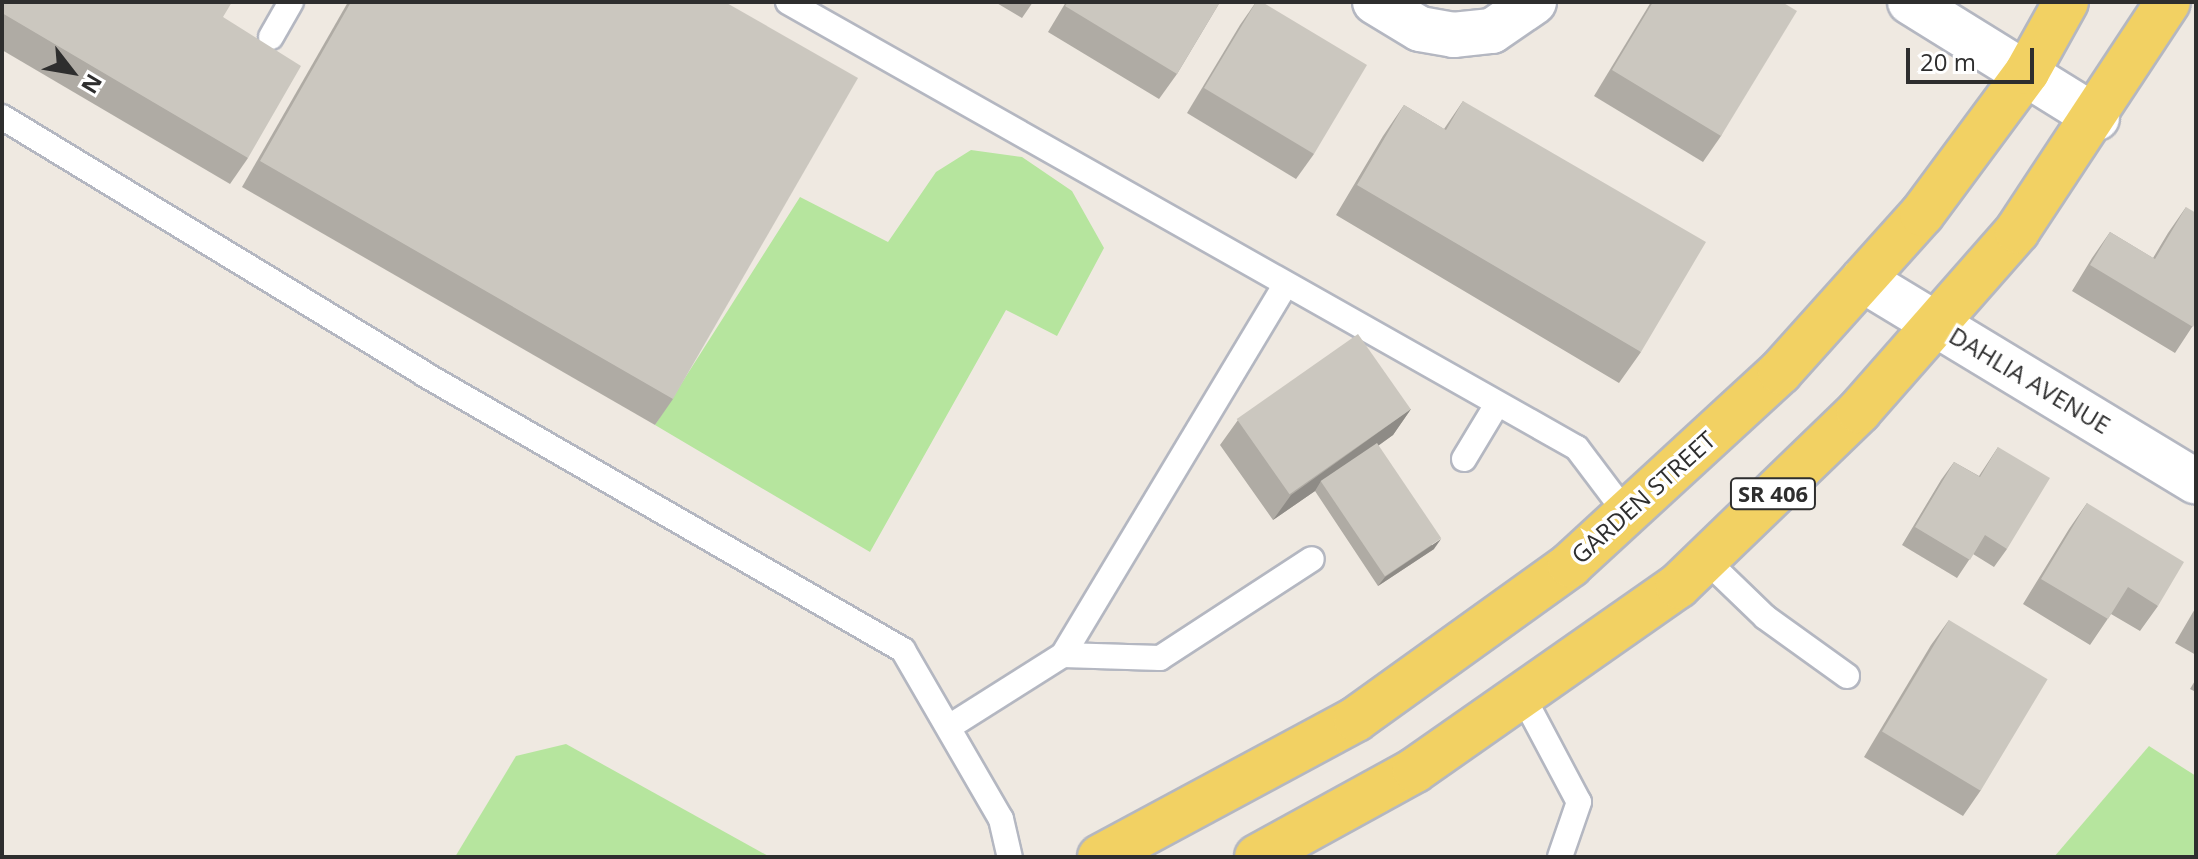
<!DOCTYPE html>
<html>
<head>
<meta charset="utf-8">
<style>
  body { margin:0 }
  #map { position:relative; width:2198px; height:859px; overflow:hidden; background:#efe9e1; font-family:"Open Sans",sans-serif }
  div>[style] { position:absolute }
  .green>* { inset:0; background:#b6e59e }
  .roads { filter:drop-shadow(2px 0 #b4b7c1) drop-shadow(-2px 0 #b4b7c1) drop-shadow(0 2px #b4b7c1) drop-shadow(0 -2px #b4b7c1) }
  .service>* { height:24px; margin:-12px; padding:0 12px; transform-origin:12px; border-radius:12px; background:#fff }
  .minor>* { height:44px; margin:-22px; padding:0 22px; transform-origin:22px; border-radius:22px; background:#fff }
  .primary>* { height:44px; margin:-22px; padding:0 22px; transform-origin:22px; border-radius:22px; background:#f2d163 }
  .wall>* { inset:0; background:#afaba4 }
  .shaded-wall>* { inset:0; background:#8e8b86 }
  .building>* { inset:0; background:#cbc7bf; transform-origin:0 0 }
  span { translate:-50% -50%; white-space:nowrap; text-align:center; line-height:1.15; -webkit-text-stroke:7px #fff; paint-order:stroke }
  .shield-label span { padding:2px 6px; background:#fff; border:2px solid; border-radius:6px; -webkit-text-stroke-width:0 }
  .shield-label { font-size:22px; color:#2e2e2e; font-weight:700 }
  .street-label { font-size:24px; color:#2e2e2e }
  .frame { position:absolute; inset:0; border:4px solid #2e2e2e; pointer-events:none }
  .north { position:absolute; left:32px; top:32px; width:80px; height:80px; -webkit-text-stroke:6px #fff; paint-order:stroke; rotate:121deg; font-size:22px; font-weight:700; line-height:32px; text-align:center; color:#2e2e2e }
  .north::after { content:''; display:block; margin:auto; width:28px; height:36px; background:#2e2e2e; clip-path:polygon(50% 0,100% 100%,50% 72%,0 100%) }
  .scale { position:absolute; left:1906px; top:48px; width:128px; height:36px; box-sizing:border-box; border:4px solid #2e2e2e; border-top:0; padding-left:10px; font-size:24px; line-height:28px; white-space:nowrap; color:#2e2e2e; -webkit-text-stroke:6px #fff; paint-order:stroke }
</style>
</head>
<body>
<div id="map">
  <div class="green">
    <div style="clip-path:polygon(971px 150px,1022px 157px,1072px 191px,1104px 248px,1057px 336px,1006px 310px,870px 552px,655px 425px,800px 197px,888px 242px,936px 172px)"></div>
    <div style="clip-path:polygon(566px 744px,770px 857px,455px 857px,516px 756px)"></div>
    <div style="clip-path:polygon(2149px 746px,2196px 776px,2196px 857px,2054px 857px)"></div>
  </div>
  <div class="roads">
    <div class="service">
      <div style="left:788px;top:2px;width:906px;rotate:29.48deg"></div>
      <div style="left:1577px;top:448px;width:81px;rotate:53deg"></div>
      <div style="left:271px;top:37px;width:40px;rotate:-60.3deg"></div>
      <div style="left:2px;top:117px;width:494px;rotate:31.3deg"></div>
      <div style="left:424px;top:374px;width:553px;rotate:29.95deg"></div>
      <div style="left:903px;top:650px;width:195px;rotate:59.9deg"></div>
      <div style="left:1001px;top:819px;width:39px;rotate:77deg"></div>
      <div style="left:1464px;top:459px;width:62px;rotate:-58.9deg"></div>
      <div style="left:1706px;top:560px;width:82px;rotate:44deg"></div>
      <div style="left:1765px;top:617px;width:101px;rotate:35.7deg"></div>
      <div style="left:1063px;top:655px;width:97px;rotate:1.8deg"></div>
      <div style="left:1160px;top:658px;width:181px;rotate:-33.1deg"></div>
      <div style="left:1522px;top:695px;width:121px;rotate:62deg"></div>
      <div style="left:1579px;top:802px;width:58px;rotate:109.1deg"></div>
      <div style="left:949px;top:727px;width:135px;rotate:-32.3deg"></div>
      <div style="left:1063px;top:655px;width:431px;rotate:-59deg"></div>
    </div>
    <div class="minor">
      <div style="left:1375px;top:2px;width:52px;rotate:31deg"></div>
      <div style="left:1420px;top:29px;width:34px;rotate:10deg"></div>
      <div style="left:1453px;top:35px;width:39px;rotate:-6deg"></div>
      <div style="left:1492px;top:31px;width:51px;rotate:-34.6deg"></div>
      <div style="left:1910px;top:2px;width:220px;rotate:31.8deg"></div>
      <div style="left:1863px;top:280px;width:389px;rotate:31.2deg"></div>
    </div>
    <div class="primary">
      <div style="left:1100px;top:857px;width:291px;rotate:-28.3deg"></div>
      <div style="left:1356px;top:719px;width:264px;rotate:-35.7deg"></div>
      <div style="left:1570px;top:565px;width:285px;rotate:-42.6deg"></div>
      <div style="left:1780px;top:372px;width:212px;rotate:-48.1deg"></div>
      <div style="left:1922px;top:214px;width:177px;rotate:-53.5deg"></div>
      <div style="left:2027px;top:72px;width:80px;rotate:-60.9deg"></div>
      <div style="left:1257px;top:857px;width:180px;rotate:-28.8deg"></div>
      <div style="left:1415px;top:770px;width:321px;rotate:-35deg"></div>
      <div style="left:1678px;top:586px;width:252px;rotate:-44deg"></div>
      <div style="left:1859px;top:411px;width:240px;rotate:-48.7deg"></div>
      <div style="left:2017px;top:231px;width:274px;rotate:-56.6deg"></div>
    </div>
  </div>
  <div class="wall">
    <div style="clip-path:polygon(2px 2px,223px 17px,248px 158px,230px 184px,2px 50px)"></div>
    <div style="clip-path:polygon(348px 2px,725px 2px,673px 399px,655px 425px,242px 187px)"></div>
    <div style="clip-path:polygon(995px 2px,1033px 2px,1022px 18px)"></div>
    <div style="clip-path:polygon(1066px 2px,1220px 2px,1177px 74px,1159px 99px,1048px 32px)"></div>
    <div style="clip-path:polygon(1256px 2px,1314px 154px,1296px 179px,1187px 113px,1240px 25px)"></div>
    <div style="clip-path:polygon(1651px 2px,1782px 2px,1721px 136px,1703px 162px,1594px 96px)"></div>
    <div style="clip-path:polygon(1463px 101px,1641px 352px,1619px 383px,1336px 215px,1383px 136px,1404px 105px,1444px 129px)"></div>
    <div style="clip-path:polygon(2186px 207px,2196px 321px,2175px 353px,2072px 291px,2092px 258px,2110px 232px,2153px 258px,2168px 233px)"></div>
    <div style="clip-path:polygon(1411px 409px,1393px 435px,1378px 446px,1434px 549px,1378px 586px,1315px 491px,1273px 520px,1220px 445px,1238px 420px)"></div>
    <div style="clip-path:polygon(1998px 447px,2007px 549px,1994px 567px,1973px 554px,1957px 578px,1902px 545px,1941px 480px,1954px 462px,1979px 476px)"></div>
    <div style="clip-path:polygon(2087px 503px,2158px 606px,2140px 631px,2111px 614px,2090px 645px,2023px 604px,2069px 529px)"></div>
    <div style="clip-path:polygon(2196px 607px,2196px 655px,2175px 643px)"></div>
    <div style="clip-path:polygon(1949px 620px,1981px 790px,1963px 816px,1864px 757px,1931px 645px)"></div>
    <div style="clip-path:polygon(2196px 679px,2196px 692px,2190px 689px)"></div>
  </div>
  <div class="shaded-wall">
    <div style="clip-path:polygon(1411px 409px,1393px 435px,1324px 484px,1321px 481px,1315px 491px,1273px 520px,1291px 495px)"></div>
    <div style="clip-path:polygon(1441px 539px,1434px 549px,1378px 586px,1385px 577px)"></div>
  </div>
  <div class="building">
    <div style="clip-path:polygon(2px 2px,232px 2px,223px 17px,301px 66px,248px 158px,2px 13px)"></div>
    <div style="clip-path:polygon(351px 2px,725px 2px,858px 78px,673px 399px,260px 161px)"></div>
    <div style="clip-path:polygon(1068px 2px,1220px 2px,1177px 74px,1065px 6px)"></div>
    <div style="clip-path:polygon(1256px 2px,1262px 2px,1367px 65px,1314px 154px,1204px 88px)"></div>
    <div style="clip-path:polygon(1653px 2px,1782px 2px,1797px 11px,1721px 136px,1612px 70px)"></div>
    <div style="clip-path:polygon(1463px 101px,1706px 242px,1641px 352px,1357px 185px,1404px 105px,1446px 130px)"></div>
    <div style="clip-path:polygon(2186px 207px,2196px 213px,2196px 321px,2193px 327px,2090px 265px,2110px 232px,2155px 259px)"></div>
    <div style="left:1358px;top:334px;width:92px;height:148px;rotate:55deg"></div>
    <div style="left:1377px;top:443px;width:115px;height:68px;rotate:56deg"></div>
    <div style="clip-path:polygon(1998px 447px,2050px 478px,2007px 549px,1985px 535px,1970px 560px,1915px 527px,1954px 462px,1980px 477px)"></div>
    <div style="clip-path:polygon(2087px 503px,2184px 562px,2158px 606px,2128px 587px,2108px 619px,2041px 579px)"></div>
    <div style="left:1949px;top:620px;width:115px;height:130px;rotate:31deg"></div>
  </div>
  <div class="shield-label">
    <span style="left:1773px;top:494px">SR 406</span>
  </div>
  <div class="street-label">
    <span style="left:2030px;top:380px;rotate:31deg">DAHLIA AVENUE</span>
    <span style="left:1643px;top:497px;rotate:-42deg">GARDEN STREET</span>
  </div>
  <div class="frame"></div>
  <div class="north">N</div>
  <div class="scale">20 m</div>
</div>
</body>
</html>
